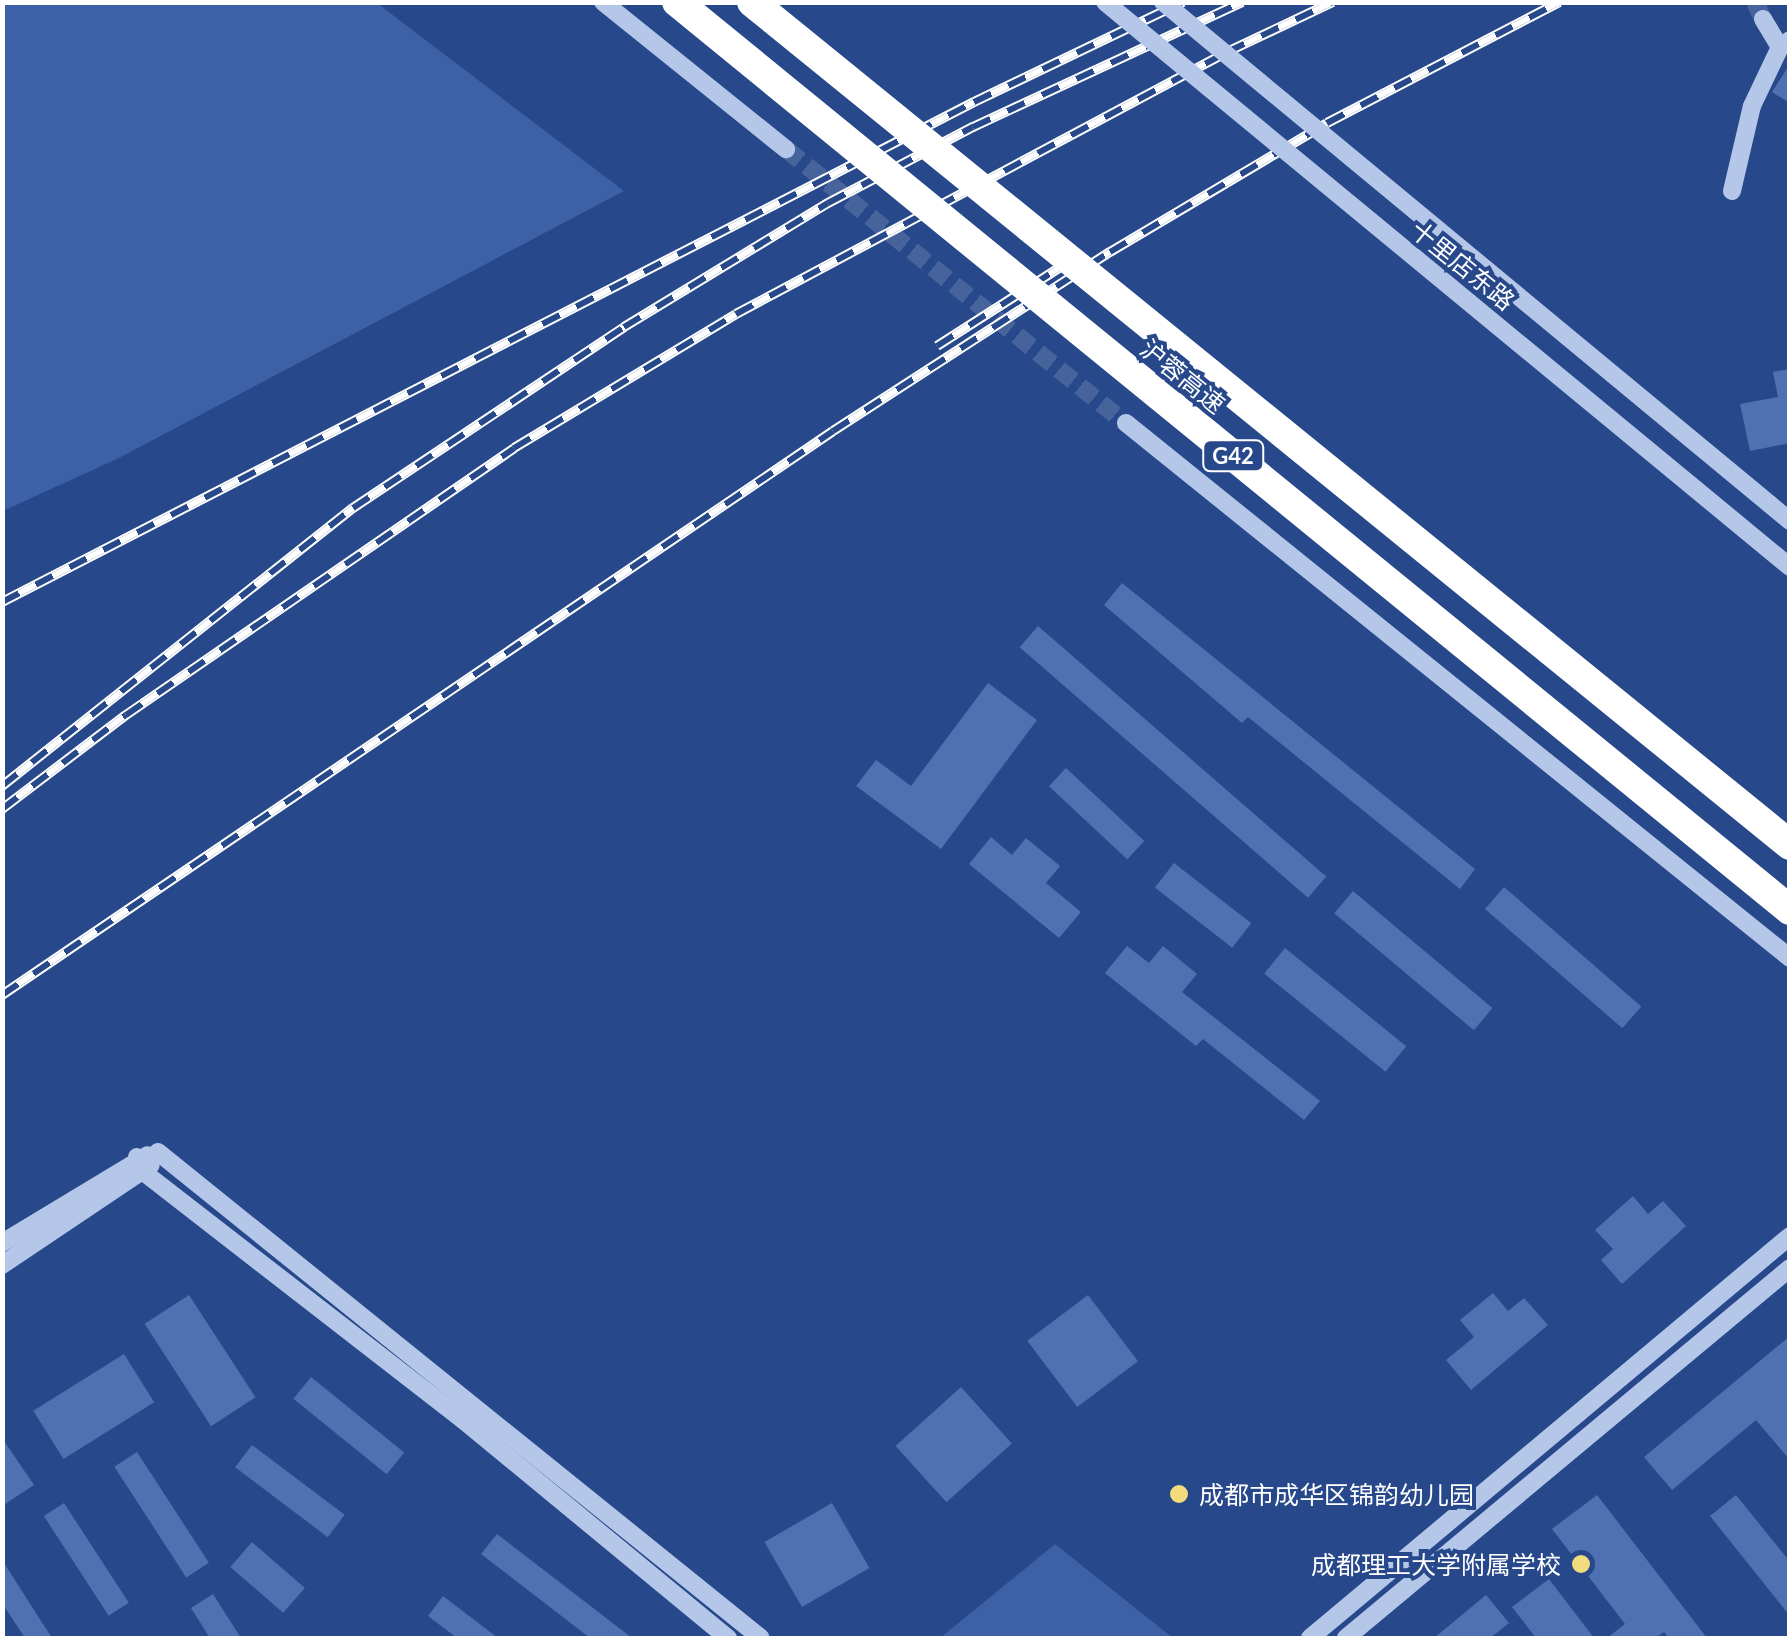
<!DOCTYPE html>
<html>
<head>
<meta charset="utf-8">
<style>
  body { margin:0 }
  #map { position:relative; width:1792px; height:1641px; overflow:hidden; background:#27488a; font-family:Lato,"Noto Sans SC",sans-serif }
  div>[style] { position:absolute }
  .green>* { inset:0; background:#3c61a6 }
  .building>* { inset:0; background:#5071b1; transform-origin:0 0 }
  .minor-tunnel>* { height:18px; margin-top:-9px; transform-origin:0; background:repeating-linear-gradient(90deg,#47639c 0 18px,transparent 0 27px) }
  .minor>* { height:18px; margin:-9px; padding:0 9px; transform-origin:9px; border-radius:9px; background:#b5c7e9 }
  .rail>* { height:10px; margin-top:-5px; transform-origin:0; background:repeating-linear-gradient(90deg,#27488a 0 19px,#fff 0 38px); box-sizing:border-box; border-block:2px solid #fff }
  .minor-bridge>* { height:18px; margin:-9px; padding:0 9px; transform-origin:9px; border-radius:9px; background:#b5c7e9 }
  .highway-bridge>* { height:30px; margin:-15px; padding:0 15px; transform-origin:15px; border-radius:15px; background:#fff }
  .dots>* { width:28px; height:28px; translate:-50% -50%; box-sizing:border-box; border:5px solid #27488a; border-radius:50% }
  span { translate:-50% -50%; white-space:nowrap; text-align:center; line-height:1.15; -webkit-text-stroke:8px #27488a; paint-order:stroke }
  .shield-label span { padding:2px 8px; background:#27488a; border:2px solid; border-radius:8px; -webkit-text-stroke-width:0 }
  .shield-label { font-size:22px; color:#fff; font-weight:700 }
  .street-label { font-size:25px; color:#fff }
  .poi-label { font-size:25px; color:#fff }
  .left { translate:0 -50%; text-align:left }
  .right { translate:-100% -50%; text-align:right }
  .frame { position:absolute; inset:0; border:5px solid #fff; pointer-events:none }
</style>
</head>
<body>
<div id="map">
  <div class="green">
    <div style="clip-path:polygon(2px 3px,377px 3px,624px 191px,119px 458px,3px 511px)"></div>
    <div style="clip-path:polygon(1055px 1544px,1173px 1638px,940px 1638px)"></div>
  </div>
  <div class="building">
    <div style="clip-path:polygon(1790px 64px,1790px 103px,1772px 92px)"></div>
    <div style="clip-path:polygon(1790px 369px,1790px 443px,1750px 451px,1740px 404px,1778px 397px,1773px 372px)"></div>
    <div style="clip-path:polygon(1122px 583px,1475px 869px,1460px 889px,1248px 717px,1242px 723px,1104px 605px)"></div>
    <div style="left:1038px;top:626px;width:382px;height:28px;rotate:41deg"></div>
    <div style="clip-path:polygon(988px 683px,1037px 720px,941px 849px,856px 786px,876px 760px,911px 786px)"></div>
    <div style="left:1066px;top:768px;width:107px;height:25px;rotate:43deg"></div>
    <div style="clip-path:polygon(991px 837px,1012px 855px,1026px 838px,1060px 866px,1046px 883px,1081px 912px,1059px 938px,969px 864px)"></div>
    <div style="left:1174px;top:863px;width:98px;height:31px;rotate:38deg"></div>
    <div style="left:1504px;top:887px;width:182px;height:29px;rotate:41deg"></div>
    <div style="left:1353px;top:891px;width:182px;height:29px;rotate:40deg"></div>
    <div style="clip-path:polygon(1127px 946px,1149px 963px,1163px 946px,1197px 974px,1182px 992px,1320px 1101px,1304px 1120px,1203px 1039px,1196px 1046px,1105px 973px)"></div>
    <div style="left:1285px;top:948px;width:156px;height:33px;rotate:39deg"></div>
    <div style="clip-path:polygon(1633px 1196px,1648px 1214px,1663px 1201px,1686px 1226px,1622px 1284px,1601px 1260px,1613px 1249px,1595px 1230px)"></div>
    <div style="clip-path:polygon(1493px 1293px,1508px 1311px,1524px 1298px,1548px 1325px,1471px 1390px,1446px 1360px,1474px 1337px,1460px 1320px)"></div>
    <div style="left:189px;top:1295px;width:122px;height:53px;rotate:57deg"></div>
    <div style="left:1088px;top:1295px;width:83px;height:76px;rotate:53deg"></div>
    <div style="clip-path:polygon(1790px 1336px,1790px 1460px,1756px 1420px,1672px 1490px,1644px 1457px)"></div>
    <div style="left:124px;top:1354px;width:57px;height:107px;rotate:58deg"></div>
    <div style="left:311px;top:1377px;width:120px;height:28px;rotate:39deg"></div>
    <div style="left:961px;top:1387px;width:76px;height:88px;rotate:48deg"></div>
    <div style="clip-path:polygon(2px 1438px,34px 1485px,2px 1506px)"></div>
    <div style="left:252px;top:1445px;width:116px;height:28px;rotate:37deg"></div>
    <div style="left:137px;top:1452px;width:132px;height:27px;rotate:57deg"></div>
    <div style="clip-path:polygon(1597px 1495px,1707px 1638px,1669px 1638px,1664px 1632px,1655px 1638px,1607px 1638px,1625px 1624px,1552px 1529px)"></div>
    <div style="clip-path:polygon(1736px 1495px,1790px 1562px,1790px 1616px,1710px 1516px)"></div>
    <div style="left:64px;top:1503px;width:119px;height:24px;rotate:57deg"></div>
    <div style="left:832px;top:1503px;width:75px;height:78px;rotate:60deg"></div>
    <div style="clip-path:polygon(497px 1534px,632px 1638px,590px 1638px,481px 1554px)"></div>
    <div style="left:252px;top:1542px;width:70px;height:33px;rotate:41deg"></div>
    <div style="clip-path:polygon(2px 1560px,52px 1638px,25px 1638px,2px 1603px)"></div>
    <div style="clip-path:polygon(1549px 1579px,1594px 1638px,1536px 1638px,1512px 1607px)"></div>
    <div style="clip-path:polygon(213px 1594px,241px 1638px,210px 1638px,191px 1608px)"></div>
    <div style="clip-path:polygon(1486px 1595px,1509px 1623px,1490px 1638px,1434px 1638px)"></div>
    <div style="clip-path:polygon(443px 1596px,498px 1638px,457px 1638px,428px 1616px)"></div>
  </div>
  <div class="minor-tunnel">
    <div style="left:1755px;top:2px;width:19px;rotate:65deg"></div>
    <div style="left:786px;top:149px;width:437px;rotate:38.9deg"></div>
  </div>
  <div class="minor">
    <div style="left:603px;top:2px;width:235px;rotate:38.8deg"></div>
    <div style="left:1763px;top:19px;width:33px;rotate:59deg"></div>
    <div style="left:1732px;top:191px;width:87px;rotate:-76.8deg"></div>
    <div style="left:1752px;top:106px;width:65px;rotate:-64.6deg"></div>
    <div style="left:1780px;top:47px;width:12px;rotate:-35deg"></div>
    <div style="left:1126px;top:423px;width:853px;rotate:38.86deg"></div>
    <div style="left:158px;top:1152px;width:774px;rotate:38.87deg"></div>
    <div style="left:137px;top:1157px;width:19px;rotate:62deg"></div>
    <div style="left:146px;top:1174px;width:400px;rotate:37.8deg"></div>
    <div style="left:462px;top:1419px;width:345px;rotate:39.5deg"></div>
    <div style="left:2px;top:1243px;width:170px;rotate:-31.1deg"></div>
    <div style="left:2px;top:1265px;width:179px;rotate:-33.9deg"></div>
    <div style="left:1310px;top:1638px;width:626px;rotate:-39.95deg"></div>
    <div style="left:1346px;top:1638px;width:578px;rotate:-39.81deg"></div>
  </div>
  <div class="rail">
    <div style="left:937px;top:346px;width:154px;rotate:-32.6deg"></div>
    <div style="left:2px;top:602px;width:1093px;rotate:-27.22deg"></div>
    <div style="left:974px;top:102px;width:232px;rotate:-25.6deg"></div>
    <div style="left:2px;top:786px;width:448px;rotate:-38.4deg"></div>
    <div style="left:353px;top:508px;width:326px;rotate:-33.7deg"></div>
    <div style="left:624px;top:327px;width:239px;rotate:-31.3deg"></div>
    <div style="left:828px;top:203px;width:164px;rotate:-27.7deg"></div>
    <div style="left:973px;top:127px;width:297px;rotate:-24.9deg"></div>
    <div style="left:2px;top:809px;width:156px;rotate:-37.2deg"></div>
    <div style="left:126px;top:715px;width:471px;rotate:-34.5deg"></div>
    <div style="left:514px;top:448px;width:259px;rotate:-31.1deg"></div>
    <div style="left:736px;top:314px;width:557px;rotate:-28.08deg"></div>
    <div style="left:1227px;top:52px;width:117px;rotate:-25.3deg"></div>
    <div style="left:2px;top:995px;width:1004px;rotate:-34.16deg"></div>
    <div style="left:833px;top:431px;width:330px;rotate:-32.9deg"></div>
    <div style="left:1110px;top:252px;width:252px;rotate:-30.7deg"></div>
    <div style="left:1327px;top:123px;width:262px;rotate:-27.5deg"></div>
  </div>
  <div class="minor-bridge">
    <div style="left:1105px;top:2px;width:888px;rotate:39.52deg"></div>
    <div style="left:1163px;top:2px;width:814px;rotate:39.62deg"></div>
  </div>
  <div class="highway-bridge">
    <div style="left:677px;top:2px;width:1436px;rotate:39.21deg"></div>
    <div style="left:752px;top:2px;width:1337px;rotate:39.08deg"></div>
  </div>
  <div class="dots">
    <div style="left:1179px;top:1494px;background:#f2dc7b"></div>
    <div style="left:1581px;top:1564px;background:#f2dc7b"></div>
  </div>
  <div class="shield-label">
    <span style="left:1233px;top:456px">G42</span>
  </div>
  <div class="street-label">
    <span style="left:1463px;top:265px;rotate:39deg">十里店东路</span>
    <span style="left:1183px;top:376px;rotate:39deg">沪蓉高速</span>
  </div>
  <div class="poi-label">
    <span class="left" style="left:1199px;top:1494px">成都市成华区锦韵幼儿园</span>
    <span class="right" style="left:1561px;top:1564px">成都理工大学附属学校</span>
  </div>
  <div class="frame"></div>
</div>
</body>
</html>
